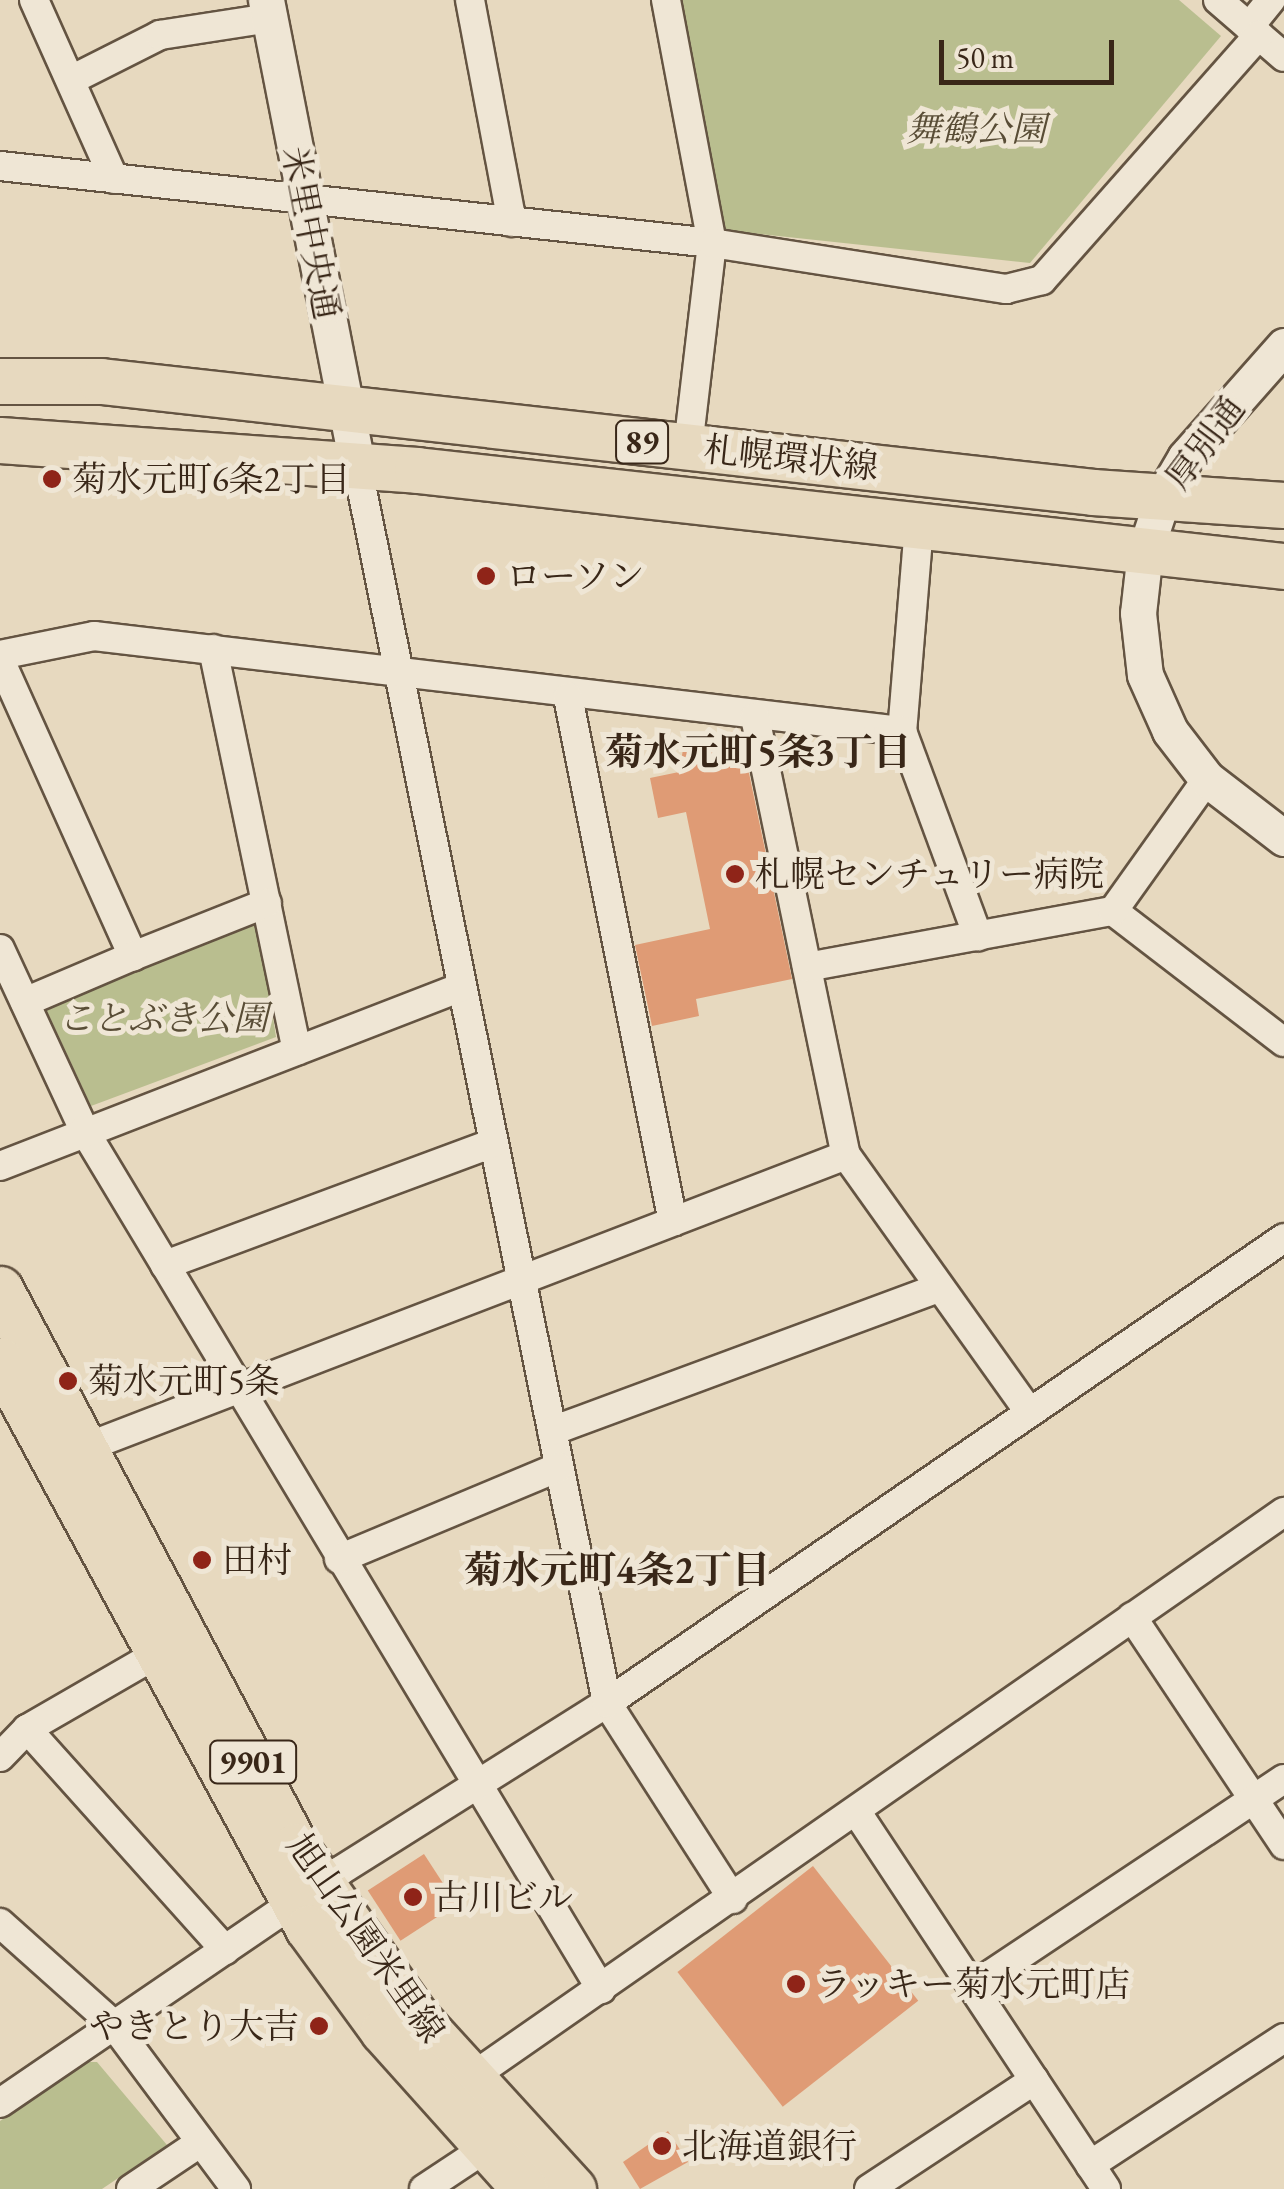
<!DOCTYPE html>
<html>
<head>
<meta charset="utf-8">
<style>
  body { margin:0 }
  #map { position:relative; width:1284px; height:2189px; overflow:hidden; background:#e7d9bf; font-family:"EB Garamond","Noto Serif JP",serif }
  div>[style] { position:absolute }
  .green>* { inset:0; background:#b9be8f }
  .building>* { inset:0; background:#df9b75; transform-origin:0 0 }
  .roads { filter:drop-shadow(2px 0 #645442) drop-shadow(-2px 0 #645442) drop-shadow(0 2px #645442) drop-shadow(0 -2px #645442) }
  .minor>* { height:28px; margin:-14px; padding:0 14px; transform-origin:14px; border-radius:14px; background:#efe6d5 }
  .tertiary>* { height:35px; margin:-17.5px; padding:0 17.5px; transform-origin:17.5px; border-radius:17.5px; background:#efe6d5 }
  .primary>* { height:45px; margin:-22.5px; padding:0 22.5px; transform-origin:22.5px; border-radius:22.5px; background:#e7d9bf }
  .dots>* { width:28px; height:28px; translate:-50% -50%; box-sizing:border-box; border:5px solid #efe6d5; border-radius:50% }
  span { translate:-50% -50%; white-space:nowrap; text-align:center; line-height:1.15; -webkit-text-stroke:10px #efe6d5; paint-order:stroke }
  .shield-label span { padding:2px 8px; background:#efe6d5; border:2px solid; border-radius:8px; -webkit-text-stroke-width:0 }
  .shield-label { font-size:32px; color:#392718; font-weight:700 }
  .park-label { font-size:35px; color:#594d36; font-style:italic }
  .street-label { font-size:35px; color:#392718 }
  .poi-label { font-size:35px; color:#392718 }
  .left { translate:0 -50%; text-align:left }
  .right { translate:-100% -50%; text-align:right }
  .neighbourhood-label { font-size:38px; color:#392718; font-weight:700 }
  .scale { position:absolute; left:939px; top:40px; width:175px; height:45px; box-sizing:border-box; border:5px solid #392718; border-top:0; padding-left:12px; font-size:30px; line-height:35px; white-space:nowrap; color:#392718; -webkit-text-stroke:8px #efe6d5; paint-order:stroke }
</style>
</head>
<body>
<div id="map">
  <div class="green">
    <div style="clip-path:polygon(682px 0,1179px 0,1221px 36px,1030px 263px,723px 230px)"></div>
    <div style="clip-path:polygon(250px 918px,259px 924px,276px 1037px,91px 1106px,45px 1007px)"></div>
    <div style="clip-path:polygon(86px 2062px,97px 2062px,167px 2145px,102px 2189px,0 2189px,0 2121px)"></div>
  </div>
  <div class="building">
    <div style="clip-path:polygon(740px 730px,792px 979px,696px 999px,699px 1016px,652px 1026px,635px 945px,710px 929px,686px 812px,658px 818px,650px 778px,679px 772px,684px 744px,693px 739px)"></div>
    <div style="left:424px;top:1854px;width:60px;height:67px;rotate:57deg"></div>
    <div style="left:813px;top:1866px;width:171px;height:172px;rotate:52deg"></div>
    <div style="clip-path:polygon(668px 2131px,688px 2162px,640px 2189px,623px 2162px)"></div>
  </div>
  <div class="roads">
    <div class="minor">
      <div style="left:34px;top:0;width:196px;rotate:65.9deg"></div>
      <div style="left:470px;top:0;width:226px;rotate:79.3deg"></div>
      <div style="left:666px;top:0;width:247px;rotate:79.3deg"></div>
      <div style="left:712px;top:243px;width:204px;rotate:96.7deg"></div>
      <div style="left:1218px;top:0;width:87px;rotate:40.8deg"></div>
      <div style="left:1249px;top:27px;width:35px;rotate:-51deg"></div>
      <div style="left:71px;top:80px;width:100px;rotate:-26.8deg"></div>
      <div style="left:160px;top:35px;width:111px;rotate:-8.8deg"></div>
      <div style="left:0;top:166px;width:716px;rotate:6.17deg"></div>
      <div style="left:712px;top:243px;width:298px;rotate:8.9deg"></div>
      <div style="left:1006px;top:289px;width:37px;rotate:-14deg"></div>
      <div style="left:1042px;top:280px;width:327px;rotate:-48.5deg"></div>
      <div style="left:357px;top:465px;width:1263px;rotate:78.58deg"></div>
      <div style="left:607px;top:1703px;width:233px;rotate:57.3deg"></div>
      <div style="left:919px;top:526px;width:206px;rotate:94.7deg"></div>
      <div style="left:902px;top:731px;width:219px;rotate:69.7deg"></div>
      <div style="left:213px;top:649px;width:410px;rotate:78.2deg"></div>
      <div style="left:0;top:655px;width:96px;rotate:-11.4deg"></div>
      <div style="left:94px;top:636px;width:814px;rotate:6.71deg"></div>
      <div style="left:0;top:660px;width:325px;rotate:65.8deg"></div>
      <div style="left:133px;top:956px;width:144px;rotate:-21.6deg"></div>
      <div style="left:568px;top:697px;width:535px;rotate:78.69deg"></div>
      <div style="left:755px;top:717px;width:447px;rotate:78.3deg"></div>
      <div style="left:846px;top:1155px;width:315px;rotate:54.5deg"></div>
      <div style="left:1113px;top:911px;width:215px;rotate:37.5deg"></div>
      <div style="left:0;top:949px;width:200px;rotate:65.1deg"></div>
      <div style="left:84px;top:1130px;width:1003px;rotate:58.96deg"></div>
      <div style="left:807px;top:967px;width:311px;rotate:-10.4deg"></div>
      <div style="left:1113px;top:911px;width:162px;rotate:-54.5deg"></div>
      <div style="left:25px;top:1002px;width:117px;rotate:-23.1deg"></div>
      <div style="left:0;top:1166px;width:495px;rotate:-21.2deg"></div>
      <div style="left:165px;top:1265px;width:350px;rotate:-20.4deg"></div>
      <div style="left:552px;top:1431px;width:413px;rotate:-20.3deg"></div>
      <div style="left:87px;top:1447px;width:813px;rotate:-21.04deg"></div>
      <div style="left:339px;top:1559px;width:238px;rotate:-22.7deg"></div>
      <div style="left:1132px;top:1617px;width:274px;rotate:56.3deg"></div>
      <div style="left:27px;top:1729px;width:297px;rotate:48.1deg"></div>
      <div style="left:0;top:1757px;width:39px;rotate:-46deg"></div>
      <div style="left:27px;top:1729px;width:150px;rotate:-30deg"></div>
      <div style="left:856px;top:1811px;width:453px;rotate:56.5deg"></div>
      <div style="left:0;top:1923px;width:152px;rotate:41.8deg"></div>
      <div style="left:113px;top:2024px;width:206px;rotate:53.3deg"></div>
      <div style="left:972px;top:1987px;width:375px;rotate:-33.7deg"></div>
      <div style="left:469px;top:2079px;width:993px;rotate:-34.83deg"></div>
      <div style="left:0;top:2103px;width:412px;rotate:-34.3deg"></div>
      <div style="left:340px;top:1871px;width:315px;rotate:-32.2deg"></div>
      <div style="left:607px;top:1703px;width:821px;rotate:-34.48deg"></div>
      <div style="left:1090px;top:2165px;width:232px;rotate:-33.2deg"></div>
      <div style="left:131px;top:2189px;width:81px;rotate:-33.9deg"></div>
      <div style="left:424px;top:2189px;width:74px;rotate:-33.5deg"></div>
      <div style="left:869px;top:2189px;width:198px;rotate:-33.4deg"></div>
    </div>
    <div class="tertiary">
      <div style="left:266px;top:0;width:474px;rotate:78.9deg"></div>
      <div style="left:1284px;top:346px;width:149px;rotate:131.5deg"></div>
      <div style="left:1185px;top:458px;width:42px;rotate:120.3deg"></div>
      <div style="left:1164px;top:494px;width:60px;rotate:108.4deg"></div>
      <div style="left:1145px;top:551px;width:62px;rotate:96.4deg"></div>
      <div style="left:1138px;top:613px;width:62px;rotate:83.6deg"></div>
      <div style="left:1145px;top:675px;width:61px;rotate:65.9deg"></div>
      <div style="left:1170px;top:731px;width:61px;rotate:52.4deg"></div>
      <div style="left:1207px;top:779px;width:97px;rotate:37.5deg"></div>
    </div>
    <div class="primary">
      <div style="left:0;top:381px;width:101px"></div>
      <div style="left:101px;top:381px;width:998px;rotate:6.38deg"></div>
      <div style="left:1093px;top:492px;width:191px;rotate:3.9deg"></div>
      <div style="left:0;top:440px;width:418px;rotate:4.1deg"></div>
      <div style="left:417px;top:470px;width:872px;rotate:6.32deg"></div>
      <div style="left:0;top:1289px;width:630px;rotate:62.09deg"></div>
      <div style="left:295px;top:1846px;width:209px;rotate:54.7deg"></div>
      <div style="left:416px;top:2017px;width:233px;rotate:47.6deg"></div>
      <div style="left:0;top:1360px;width:646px;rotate:61.53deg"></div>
      <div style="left:308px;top:1928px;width:127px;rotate:53.9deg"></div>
      <div style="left:383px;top:2031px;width:212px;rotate:48.1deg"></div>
    </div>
  </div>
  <div class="dots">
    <div style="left:52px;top:479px;background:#8f2418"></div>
    <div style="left:486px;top:576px;background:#8f2418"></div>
    <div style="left:735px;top:874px;background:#8f2418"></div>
    <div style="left:68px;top:1381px;background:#8f2418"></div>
    <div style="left:202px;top:1560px;background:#8f2418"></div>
    <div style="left:413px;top:1897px;background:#8f2418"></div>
    <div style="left:796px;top:1984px;background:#8f2418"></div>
    <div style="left:319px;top:2026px;background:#8f2418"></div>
    <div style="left:662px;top:2146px;background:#8f2418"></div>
  </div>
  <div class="shield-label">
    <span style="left:642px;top:442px">89</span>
    <span style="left:253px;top:1762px">9901</span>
  </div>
  <div class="park-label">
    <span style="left:976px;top:129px">舞鶴公園</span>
    <span style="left:163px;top:1018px">ことぶき公園</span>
  </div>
  <div class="street-label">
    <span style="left:311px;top:233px;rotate:79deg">米里中央通</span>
    <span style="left:1205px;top:443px;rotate:-53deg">厚別通</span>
    <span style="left:791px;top:458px;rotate:6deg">札幌環状線</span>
    <span style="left:366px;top:1938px;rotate:55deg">旭山公園米里線</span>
  </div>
  <div class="poi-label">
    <span class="left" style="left:72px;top:479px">菊水元町6条2丁目</span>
    <span class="left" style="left:506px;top:576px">ローソン</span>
    <span class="left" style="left:755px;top:874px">札幌センチュリー病院</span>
    <span class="left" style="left:88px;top:1381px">菊水元町5条</span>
    <span class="left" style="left:222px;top:1560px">田村</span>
    <span class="left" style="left:433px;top:1897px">古川ビル</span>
    <span class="left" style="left:816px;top:1984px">ラッキー菊水元町店</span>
    <span class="right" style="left:299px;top:2026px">やきとり大吉</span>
    <span class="left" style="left:682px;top:2146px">北海道銀行</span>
  </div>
  <div class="neighbourhood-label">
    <span style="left:758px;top:752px">菊水元町5条3丁目</span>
    <span style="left:617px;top:1570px">菊水元町4条2丁目</span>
  </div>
  <div class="scale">50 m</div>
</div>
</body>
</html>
